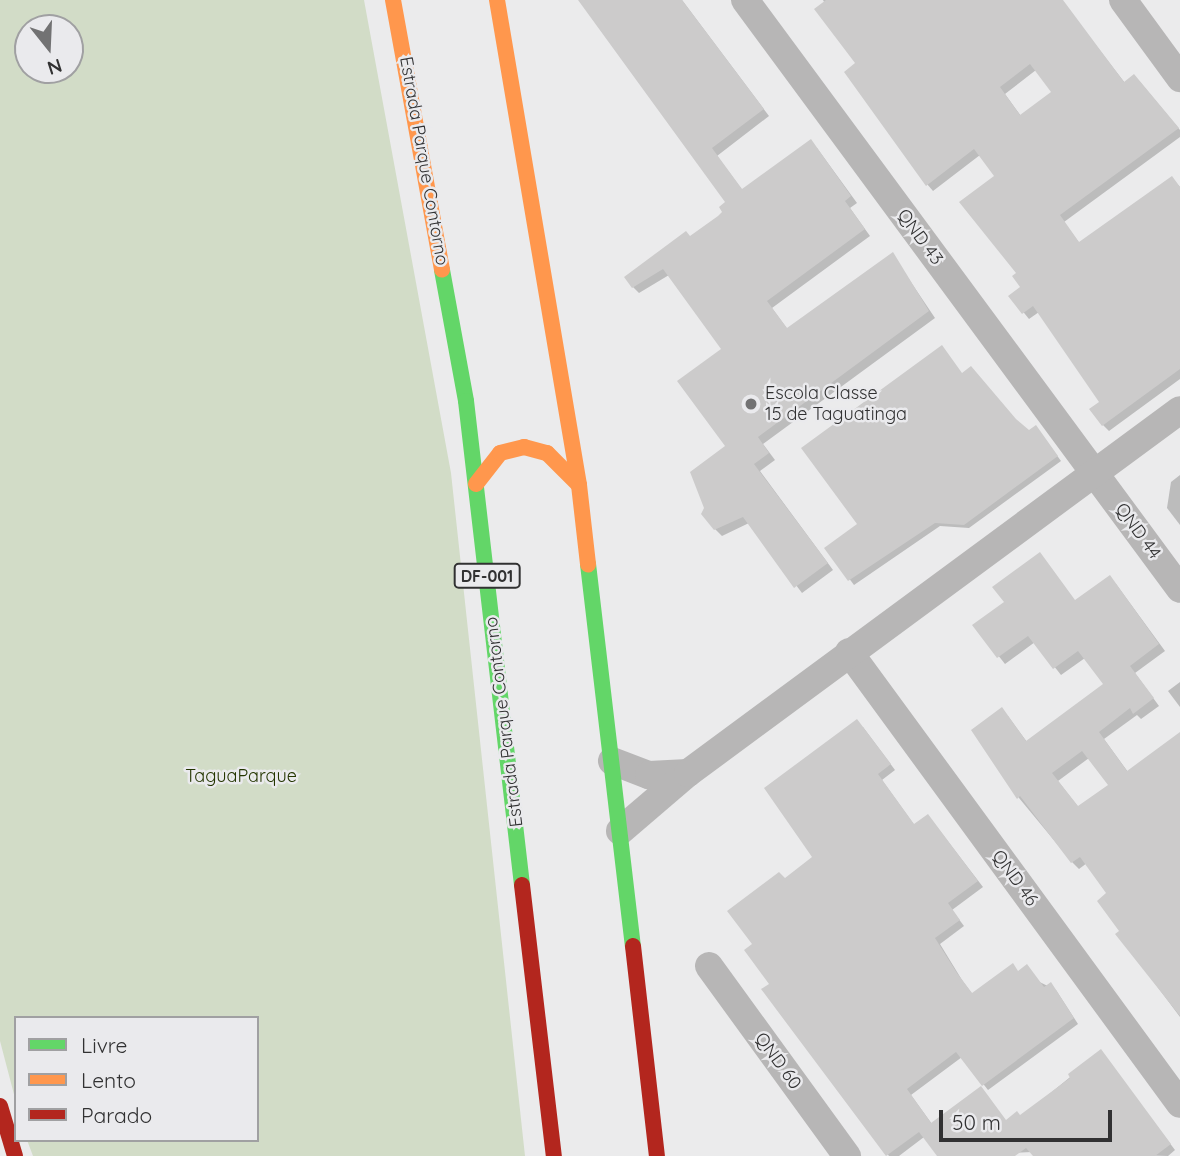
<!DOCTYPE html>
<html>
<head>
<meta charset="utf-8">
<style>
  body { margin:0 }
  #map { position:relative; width:1180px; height:1156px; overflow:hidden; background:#ebebec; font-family:Quicksand,sans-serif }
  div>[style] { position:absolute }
  .green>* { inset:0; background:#d2dcc7 }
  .shadow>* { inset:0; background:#0003 }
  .building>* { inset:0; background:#cccbcb }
  .street>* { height:28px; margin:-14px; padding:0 14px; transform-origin:14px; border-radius:14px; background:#b7b6b6 }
  .fast>* { height:16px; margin:-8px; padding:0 8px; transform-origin:8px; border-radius:8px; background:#63d668 }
  .slow>* { height:16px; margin:-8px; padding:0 8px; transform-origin:8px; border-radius:8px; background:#ff974d }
  .jam>* { height:16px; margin:-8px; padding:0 8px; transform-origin:8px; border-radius:8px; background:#b3261e }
  .dots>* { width:19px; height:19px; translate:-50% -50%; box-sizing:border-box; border:4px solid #eaeaed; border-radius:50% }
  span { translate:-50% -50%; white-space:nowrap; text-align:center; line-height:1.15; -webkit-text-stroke:5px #eaeaed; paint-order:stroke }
  .shield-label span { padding:2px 5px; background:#eaeaed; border:2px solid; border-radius:5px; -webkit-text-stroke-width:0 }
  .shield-label { font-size:16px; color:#313132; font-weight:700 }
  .street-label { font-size:18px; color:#313132 }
  .poi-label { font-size:18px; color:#313132 }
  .left { translate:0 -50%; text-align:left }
  .park-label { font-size:18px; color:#243600 }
  .legend { position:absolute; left:14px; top:1016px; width:245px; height:126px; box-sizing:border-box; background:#eaeaed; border:2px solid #a0a0a2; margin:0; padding:9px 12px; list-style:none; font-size:21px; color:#313132 }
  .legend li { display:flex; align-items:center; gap:14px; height:35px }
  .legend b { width:35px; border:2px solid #a0a0a2 }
  .north { position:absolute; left:14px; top:14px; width:70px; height:70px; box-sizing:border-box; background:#eaeaed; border:2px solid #a0a0a2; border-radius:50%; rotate:162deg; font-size:19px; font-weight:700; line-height:28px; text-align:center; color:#313132 }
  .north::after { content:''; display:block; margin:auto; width:24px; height:32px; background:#727273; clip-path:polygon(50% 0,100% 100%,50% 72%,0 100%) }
  .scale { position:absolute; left:939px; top:1110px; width:173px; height:32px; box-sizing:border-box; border:4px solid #313132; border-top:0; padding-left:9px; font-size:21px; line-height:24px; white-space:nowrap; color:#313132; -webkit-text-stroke:5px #eaeaed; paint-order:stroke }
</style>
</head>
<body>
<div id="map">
  <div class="green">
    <div style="clip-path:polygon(evenodd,0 0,364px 0,451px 473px,525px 1156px,33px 1156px,27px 1140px,257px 1140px,257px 1018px,16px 1018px,16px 1102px,0 1041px,0 0,28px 28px,70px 28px,70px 70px,28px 70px,28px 28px)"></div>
  </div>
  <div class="shadow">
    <div style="clip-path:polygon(580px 0,682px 0,769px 116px,717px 156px,743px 191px,817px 148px,857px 203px,850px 208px,870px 236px,772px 308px,788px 330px,892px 254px,935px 318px,763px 444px,775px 460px,760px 471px,833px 570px,802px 593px,749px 523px,722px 536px,715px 529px,727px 446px,724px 349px,669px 275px,639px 293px,633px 287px,725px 212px,728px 202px)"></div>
    <div style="clip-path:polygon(evenodd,823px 0,1061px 0,1125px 83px,1140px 82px,1180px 130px,1180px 137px,1064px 222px,1080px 244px,1172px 178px,1180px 187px,1180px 379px,1109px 431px,1103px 425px,1102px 402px,1039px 312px,1029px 319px,1011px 297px,1023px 288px,996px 176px,980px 155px,933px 191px,927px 184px,823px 0,1036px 70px,1053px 93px,1021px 116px,1005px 94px,1036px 70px)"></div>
    <div style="clip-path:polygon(962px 375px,1029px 432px,1040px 432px,1061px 461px,969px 528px,940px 526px,854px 585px,827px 549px,860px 525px)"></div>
    <div style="clip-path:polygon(1180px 475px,1180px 525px,1167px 508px,1171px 482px)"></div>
    <div style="clip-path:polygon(evenodd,1116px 584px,1165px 651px,1135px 673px,1159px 706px,1141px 719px,1137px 715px,1104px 739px,1128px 772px,1180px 734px,1180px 1017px,1118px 934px,1122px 931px,1109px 894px,1087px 863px,1079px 869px,1072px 862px,1019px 798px,973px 730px,1008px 716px,1027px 742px,1105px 685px,1085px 658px,1061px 675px,1035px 642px,1005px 664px,975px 626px,1076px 602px,1116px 584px,1089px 758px,1110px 786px,1079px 808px,1058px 781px,1089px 758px)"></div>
    <div style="clip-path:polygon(1180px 682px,1180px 707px,1168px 691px)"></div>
    <div style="clip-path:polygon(863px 727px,895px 770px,882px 780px,915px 826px,933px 822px,983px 887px,952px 910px,964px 926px,940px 944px,962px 980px,973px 995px,1019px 972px,1056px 990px,1078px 1024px,988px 1090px,962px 1057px,911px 1095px,932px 1124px,1007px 1121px,1021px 1117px,1101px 1052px,1175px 1150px,1168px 1156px,1032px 1152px,939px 1156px,924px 1137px,899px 1156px,889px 1156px,764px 989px,771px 985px,754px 945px,785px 880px,814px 857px)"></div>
  </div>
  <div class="building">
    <div style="clip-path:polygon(578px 0,682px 0,764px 109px,712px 148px,742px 189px,811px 139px,851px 196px,845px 201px,865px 229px,767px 301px,787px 328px,893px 252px,929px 311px,758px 437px,769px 453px,754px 464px,828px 563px,794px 588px,743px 517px,714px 530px,701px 514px,704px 508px,690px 472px,725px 446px,677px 381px,721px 349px,663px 269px,632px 288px,624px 277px,686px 231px,690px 236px,718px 216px,722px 212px,719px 207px,725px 202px)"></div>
    <div style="clip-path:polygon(evenodd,826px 0,1063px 0,1124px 82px,1134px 74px,1179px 128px,1060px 215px,1079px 242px,1172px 176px,1180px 187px,1180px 369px,1102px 426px,1089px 409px,1099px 402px,1033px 306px,1022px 314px,1008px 296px,1020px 287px,1012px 276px,1016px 273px,959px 202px,994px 176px,974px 149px,926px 186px,844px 72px,855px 63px,814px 9px,826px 0,1030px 64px,1051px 92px,1020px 115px,1000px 87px,1030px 64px)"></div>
    <div style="clip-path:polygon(942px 345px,962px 373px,971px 366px,1016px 419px,1029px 430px,1036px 425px,1058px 456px,964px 525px,935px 523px,848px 581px,824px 548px,857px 524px,801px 448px)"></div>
    <div style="clip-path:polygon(evenodd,1040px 552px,1075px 600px,1110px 575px,1159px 644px,1130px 666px,1154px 698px,1133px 714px,1130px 708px,1099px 732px,1127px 771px,1180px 732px,1180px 1016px,1115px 934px,1119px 931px,1097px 901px,1106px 893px,1080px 857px,1071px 863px,1020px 796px,1017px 799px,971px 730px,1002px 707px,1026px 741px,1103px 684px,1078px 651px,1053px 669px,1028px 636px,997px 658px,972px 625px,1004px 602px,992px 587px,1040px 552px,1082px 751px,1108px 785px,1078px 806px,1052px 773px,1082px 751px)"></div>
    <div style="clip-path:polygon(857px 719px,891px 764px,878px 774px,914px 824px,928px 814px,978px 881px,948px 903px,960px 920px,935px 938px,957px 973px,972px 993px,1013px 963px,1018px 971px,1027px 964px,1044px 987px,1051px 982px,1074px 1018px,982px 1086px,956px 1052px,907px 1089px,931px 1123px,981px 1086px,1006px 1120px,1017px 1111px,1020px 1115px,1070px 1078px,1068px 1074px,1101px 1049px,1171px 1144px,1155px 1156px,1033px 1156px,1026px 1148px,1015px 1156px,937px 1156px,919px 1132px,886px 1156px,761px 989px,769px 984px,744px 950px,752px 944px,727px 911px,779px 872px,785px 878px,812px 857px,764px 788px)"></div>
  </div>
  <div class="street">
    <div style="left:745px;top:0;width:732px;rotate:53.55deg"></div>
    <div style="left:1123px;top:0;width:97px;rotate:53.8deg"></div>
    <div style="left:849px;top:652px;width:560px;rotate:53.78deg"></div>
    <div style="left:612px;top:761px;width:40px;rotate:21deg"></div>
    <div style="left:649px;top:775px;width:39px;rotate:-3deg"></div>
    <div style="left:620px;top:831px;width:89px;rotate:-40.5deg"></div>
    <div style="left:688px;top:773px;width:611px;rotate:-36.42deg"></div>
    <div style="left:709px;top:966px;width:235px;rotate:54deg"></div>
  </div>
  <div class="fast">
    <div style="left:442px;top:270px;width:133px;rotate:79.6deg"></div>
    <div style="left:466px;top:401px;width:487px;rotate:83.4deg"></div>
    <div style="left:588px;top:564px;width:385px;rotate:83.3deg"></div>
  </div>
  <div class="slow">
    <div style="left:393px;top:0;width:274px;rotate:79.7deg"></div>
    <div style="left:497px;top:0;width:492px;rotate:80.4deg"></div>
    <div style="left:579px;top:485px;width:80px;rotate:83.5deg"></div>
    <div style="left:476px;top:484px;width:39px;rotate:-52deg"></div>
    <div style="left:500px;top:453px;width:25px;rotate:-14deg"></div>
    <div style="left:524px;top:447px;width:24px;rotate:15deg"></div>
    <div style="left:547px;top:453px;width:45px;rotate:45deg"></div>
  </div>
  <div class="jam">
    <div style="left:522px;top:885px;width:273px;rotate:83.3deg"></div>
    <div style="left:633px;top:946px;width:211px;rotate:83.5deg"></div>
    <div style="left:0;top:1106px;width:52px;rotate:73.3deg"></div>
  </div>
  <div class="dots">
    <div style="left:751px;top:404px;background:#727273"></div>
  </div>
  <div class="shield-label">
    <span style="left:487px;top:576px">DF-001</span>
  </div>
  <div class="street-label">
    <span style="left:424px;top:161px;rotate:80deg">Estrada Parque Contorno</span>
    <span style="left:920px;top:237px;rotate:54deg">QND 43</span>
    <span style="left:1138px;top:531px;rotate:54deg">QND 44</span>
    <span style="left:504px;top:722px;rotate:-97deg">Estrada Parque Contorno</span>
    <span style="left:1015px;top:878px;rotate:54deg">QND 46</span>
    <span style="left:778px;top:1061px;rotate:54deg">QND 60</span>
  </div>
  <div class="poi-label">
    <span class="left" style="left:765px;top:404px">Escola Classe<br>15 de Taguatinga</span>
  </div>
  <div class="park-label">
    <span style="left:241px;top:776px">TaguaParque</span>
  </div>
  <ul class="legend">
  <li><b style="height:9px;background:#63d668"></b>Livre</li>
  <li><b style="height:9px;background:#ff974d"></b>Lento</li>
  <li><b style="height:9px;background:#b3261e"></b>Parado</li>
  </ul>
  <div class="north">N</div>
  <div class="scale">50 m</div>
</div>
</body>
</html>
